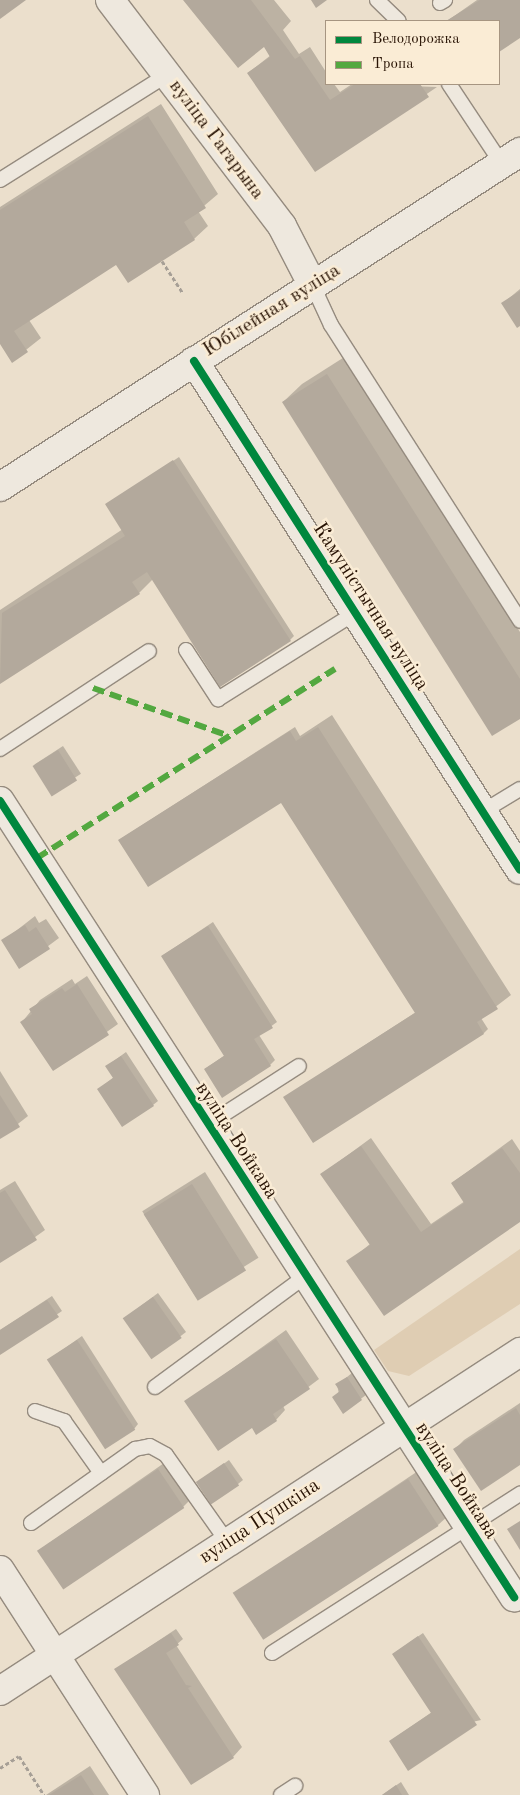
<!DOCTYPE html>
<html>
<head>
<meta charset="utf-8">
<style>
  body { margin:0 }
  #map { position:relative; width:520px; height:1795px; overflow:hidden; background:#ebdfcc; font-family:"Old Standard TT",serif }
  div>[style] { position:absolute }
  .green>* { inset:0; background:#dfcdb3 }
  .shadow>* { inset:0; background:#0003; transform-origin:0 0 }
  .building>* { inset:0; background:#b3a99c; transform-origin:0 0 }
  .path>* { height:3px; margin-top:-1.5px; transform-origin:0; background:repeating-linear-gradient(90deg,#a69f96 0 4px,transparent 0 6.5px) }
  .roads { filter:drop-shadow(1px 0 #958b7f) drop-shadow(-1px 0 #958b7f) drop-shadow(0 1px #958b7f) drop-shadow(0 -1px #958b7f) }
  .service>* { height:14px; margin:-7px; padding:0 7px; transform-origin:7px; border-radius:7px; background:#eee8de }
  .minor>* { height:28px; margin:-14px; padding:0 14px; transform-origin:14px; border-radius:14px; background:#eee8de }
  .tertiary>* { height:28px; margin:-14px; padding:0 14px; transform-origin:14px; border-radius:14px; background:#eee8de }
  .secondary>* { height:28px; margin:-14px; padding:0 14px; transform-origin:14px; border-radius:14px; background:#eee8de }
  .quiet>* { height:6px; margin-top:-3px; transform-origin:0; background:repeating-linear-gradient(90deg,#53a840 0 12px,transparent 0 18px) }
  .cycleway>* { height:8px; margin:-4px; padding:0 4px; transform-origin:4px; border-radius:4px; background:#00873e }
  span { translate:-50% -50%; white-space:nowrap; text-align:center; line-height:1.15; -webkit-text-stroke:5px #faecd5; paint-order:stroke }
  .street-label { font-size:20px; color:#281304 }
  .legend { position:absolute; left:325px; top:20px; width:175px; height:65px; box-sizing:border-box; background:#faecd5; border:1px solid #a69581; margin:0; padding:6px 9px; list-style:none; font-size:15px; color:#281304 }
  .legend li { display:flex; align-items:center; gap:10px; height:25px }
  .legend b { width:25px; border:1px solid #a69581 }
</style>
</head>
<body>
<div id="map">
  <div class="green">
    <div style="clip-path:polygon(520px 1249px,520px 1304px,409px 1376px,388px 1371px,374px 1350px)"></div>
  </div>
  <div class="shadow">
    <div style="clip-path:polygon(185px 0,274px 0,291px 21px,283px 30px,299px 54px,310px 47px,326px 72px,326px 84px,334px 84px,340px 92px,352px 84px,437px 87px,315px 170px,248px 73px,271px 55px,264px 45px)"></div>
    <div style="clip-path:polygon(477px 0,520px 0,520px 37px,499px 51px,499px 21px,447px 21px)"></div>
    <div style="clip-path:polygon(161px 104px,218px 194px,198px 211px,208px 226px,194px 239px,116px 264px,29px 320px,41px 338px,12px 361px,0 342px,0 207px)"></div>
    <div style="clip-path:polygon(520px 289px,520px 325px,502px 304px)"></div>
    <div style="clip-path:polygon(346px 356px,520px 632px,520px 717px,283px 402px,302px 384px)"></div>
    <div style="clip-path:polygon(179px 457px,294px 636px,290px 640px,153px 579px,139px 593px,0 683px,0 610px,123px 529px,107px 505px)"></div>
    <div style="clip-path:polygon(332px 715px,511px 995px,481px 1018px,488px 1029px,484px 1033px,313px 1142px,285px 1097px,416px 1012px,281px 801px,119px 840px,295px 727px,300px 736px)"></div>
    <div style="left:63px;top:746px;width:33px;height:34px;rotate:57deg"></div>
    <div style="clip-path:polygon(35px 916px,39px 923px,46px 919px,59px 938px,20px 967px,3px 941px)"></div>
    <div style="clip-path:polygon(213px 922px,277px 1022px,259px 1035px,275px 1060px,270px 1065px,205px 1069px,225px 1055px,162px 956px)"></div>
    <div style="clip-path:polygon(87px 976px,118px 1024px,53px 1070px,22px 1022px,40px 1000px,72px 979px,75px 984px)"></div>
    <div style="clip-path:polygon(126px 1052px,158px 1101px,153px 1105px,99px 1089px,114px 1077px,107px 1066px)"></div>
    <div style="clip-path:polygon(0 1071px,28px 1116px,0 1138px)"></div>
    <div style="clip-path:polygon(371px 1138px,431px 1224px,465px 1201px,452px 1183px,512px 1139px,520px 1151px,520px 1221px,348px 1262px,370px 1244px,322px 1174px)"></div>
    <div style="left:205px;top:1172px;width:101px;height:74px;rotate:58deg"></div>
    <div style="clip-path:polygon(15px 1181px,45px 1230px,0 1262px,0 1190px)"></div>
    <div style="clip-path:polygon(158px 1293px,186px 1332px,153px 1357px,130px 1314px)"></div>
    <div style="clip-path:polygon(52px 1296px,62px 1311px,0 1353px,0 1330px)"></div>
    <div style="clip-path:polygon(286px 1330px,319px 1379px,283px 1406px,285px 1410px,276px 1420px,252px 1427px,186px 1402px)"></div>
    <div style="clip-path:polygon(82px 1336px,138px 1424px,134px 1429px,48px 1360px)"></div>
    <div style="clip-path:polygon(352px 1373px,366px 1395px,343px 1412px,337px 1385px)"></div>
    <div style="clip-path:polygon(520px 1403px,520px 1464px,455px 1449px,464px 1440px)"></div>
    <div style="clip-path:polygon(229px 1460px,243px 1480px,238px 1484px,202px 1479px)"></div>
    <div style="clip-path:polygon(167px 1461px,192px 1498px,183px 1507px,38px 1551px)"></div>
    <div style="clip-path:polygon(418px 1471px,448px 1516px,438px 1525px,234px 1594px)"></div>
    <div style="clip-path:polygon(176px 1629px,183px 1639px,176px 1645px,242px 1747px,233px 1757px,116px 1669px)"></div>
    <div style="clip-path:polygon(423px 1633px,481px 1720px,390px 1741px,432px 1712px,393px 1654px)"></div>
    <div style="clip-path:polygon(90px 1766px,109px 1795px,46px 1795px)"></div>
    <div style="clip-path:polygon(401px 1782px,409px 1795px,382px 1795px)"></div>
  </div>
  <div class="building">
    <div style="clip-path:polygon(0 0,26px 0,0 19px)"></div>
    <div style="clip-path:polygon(183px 0,251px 0,295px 59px,300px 56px,330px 100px,355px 84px,420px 84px,429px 97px,315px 172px,247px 73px,270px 57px,264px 47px,238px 68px)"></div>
    <div style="clip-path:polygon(311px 0,327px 0,316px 8px)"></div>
    <div style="clip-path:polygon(480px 0,520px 0,520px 38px,499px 52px,499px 21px,446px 21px)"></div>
    <div style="clip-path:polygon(148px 116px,206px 208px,184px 222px,195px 240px,128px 283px,116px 265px,14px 331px,28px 352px,12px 363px,0 344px,0 210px)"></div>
    <div style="clip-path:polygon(520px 291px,520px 326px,517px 328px,501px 303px)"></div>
    <div style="clip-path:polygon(327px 374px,520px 679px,520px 719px,492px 736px,282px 402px)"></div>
    <div style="clip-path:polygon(173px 460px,291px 641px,220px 687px,147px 572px,132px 582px,140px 594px,0 684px,2px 613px,125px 536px,105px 504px)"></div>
    <div style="clip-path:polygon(318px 727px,498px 1009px,477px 1022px,484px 1034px,313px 1143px,283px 1097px,415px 1013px,281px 803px,148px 887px,118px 840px,290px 731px,296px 741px)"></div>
    <div style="left:58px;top:750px;width:36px;height:30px;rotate:58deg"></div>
    <div style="clip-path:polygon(25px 925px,29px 932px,36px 927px,50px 949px,19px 969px,1px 940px)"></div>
    <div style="clip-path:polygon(208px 926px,273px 1028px,254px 1039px,271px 1066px,222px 1098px,204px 1069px,224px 1056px,161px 956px)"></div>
    <div style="clip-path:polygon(77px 984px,109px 1035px,53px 1071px,20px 1022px,32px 1014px,29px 1009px,62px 988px,65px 992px)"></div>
    <div style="clip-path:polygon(121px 1056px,154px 1106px,122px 1127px,97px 1089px,113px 1078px,105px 1066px)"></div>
    <div style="clip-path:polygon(0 1095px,20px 1127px,0 1139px)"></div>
    <div style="clip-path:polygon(361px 1146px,421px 1232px,464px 1203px,451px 1183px,502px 1148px,520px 1173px,520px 1222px,384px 1316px,346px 1261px,370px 1245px,320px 1174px)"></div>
    <div style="left:192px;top:1184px;width:102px;height:57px;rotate:58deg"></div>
    <div style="clip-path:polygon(5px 1190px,37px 1240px,0 1263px,0 1193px)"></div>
    <div style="left:153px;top:1297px;width:50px;height:37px;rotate:55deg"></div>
    <div style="clip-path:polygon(47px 1300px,59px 1317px,0 1355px,0 1330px)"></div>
    <div style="clip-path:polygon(276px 1339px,310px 1389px,273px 1414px,277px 1421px,256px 1435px,252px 1428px,218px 1451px,184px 1401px)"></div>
    <div style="left:77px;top:1340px;width:107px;height:36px;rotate:57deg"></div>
    <div style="clip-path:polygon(347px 1377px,362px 1400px,343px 1414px,332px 1397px,340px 1391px,335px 1384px)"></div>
    <div style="clip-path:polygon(516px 1408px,520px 1415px,520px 1465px,481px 1491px,453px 1449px)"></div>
    <div style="left:224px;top:1463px;width:27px;height:34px;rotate:56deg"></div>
    <div style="left:158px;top:1469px;width:47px;height:146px;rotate:56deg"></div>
    <div style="left:408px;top:1479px;width:56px;height:209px;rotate:57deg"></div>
    <div style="clip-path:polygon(520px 1521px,520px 1550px,507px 1529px)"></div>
    <div style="clip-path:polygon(171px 1633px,179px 1645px,166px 1653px,186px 1685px,192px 1686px,188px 1688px,234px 1758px,191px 1785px,114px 1669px)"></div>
    <div style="clip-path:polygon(418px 1636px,477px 1725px,408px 1771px,389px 1741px,431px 1713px,392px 1654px)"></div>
    <div style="clip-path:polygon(81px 1775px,94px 1795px,49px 1795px)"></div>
    <div style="clip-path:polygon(396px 1785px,402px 1795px,382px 1795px)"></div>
  </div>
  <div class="path">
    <div style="left:162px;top:261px;width:37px;rotate:57deg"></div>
    <div style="left:0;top:1768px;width:22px;rotate:-32deg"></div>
    <div style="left:19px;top:1756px;width:46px;rotate:57.3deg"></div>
  </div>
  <div class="roads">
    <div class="service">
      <div style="left:377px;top:0;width:30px;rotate:44deg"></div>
      <div style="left:440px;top:3px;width:6px;rotate:-31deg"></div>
      <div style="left:449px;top:84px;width:96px;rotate:56.5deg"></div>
      <div style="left:0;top:180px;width:197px;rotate:-32.2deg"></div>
      <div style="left:313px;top:286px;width:43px;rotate:65.2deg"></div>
      <div style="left:331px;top:325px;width:351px;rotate:57.4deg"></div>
      <div style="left:186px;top:650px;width:59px;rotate:56.9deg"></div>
      <div style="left:218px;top:699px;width:162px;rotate:-32.1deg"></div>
      <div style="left:0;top:749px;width:178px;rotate:-33.3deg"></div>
      <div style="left:482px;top:812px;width:44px;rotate:-31.2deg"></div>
      <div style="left:207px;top:1125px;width:109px;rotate:-32.7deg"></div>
      <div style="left:155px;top:1387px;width:185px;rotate:-36.4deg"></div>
      <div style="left:35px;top:1411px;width:31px;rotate:19deg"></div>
      <div style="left:64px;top:1421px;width:64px;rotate:54.6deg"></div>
      <div style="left:31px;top:1523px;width:128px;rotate:-35.4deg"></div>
      <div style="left:135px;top:1449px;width:15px;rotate:-11deg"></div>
      <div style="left:150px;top:1446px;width:18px;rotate:29deg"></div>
      <div style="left:166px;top:1455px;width:108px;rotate:54.8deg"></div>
      <div style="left:272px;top:1653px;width:295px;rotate:-32.7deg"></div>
      <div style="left:281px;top:1795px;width:17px;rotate:-33deg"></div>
    </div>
    <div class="minor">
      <div style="left:0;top:801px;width:948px;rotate:57.15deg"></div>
    </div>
    <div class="tertiary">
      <div style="left:110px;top:0;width:284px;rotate:52.7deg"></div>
      <div style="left:282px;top:226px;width:68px;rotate:62.7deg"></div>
      <div style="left:0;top:1570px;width:268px;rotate:57.2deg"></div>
      <div style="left:0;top:1691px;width:621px;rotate:-33.1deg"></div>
    </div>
    <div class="secondary">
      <div style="left:194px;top:361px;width:604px;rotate:57.36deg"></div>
      <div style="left:0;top:487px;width:619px;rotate:-32.79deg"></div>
    </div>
  </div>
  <div class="quiet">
    <div style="left:93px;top:688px;width:144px;rotate:19.4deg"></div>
    <div style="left:37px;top:858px;width:353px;rotate:-32.4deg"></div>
  </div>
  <div class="cycleway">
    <div style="left:194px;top:361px;width:604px;rotate:57.36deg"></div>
    <div style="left:0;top:801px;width:948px;rotate:57.15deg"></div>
  </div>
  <div class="street-label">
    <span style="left:216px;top:140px;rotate:53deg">вуліца Гагарына</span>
    <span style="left:272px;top:311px;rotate:-32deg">Юбілейная вуліца</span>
    <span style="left:370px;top:607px;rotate:57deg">Камуністычная вуліца</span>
    <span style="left:236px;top:1141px;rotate:57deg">вуліца Войкава</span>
    <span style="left:456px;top:1481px;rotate:57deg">вуліца Войкава</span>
    <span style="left:260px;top:1522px;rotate:-33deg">вуліца Пушкіна</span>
  </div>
  <ul class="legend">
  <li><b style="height:6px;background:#00873e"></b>Велодорожка</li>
  <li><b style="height:6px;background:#53a840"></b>Тропа</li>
  </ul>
</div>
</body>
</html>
